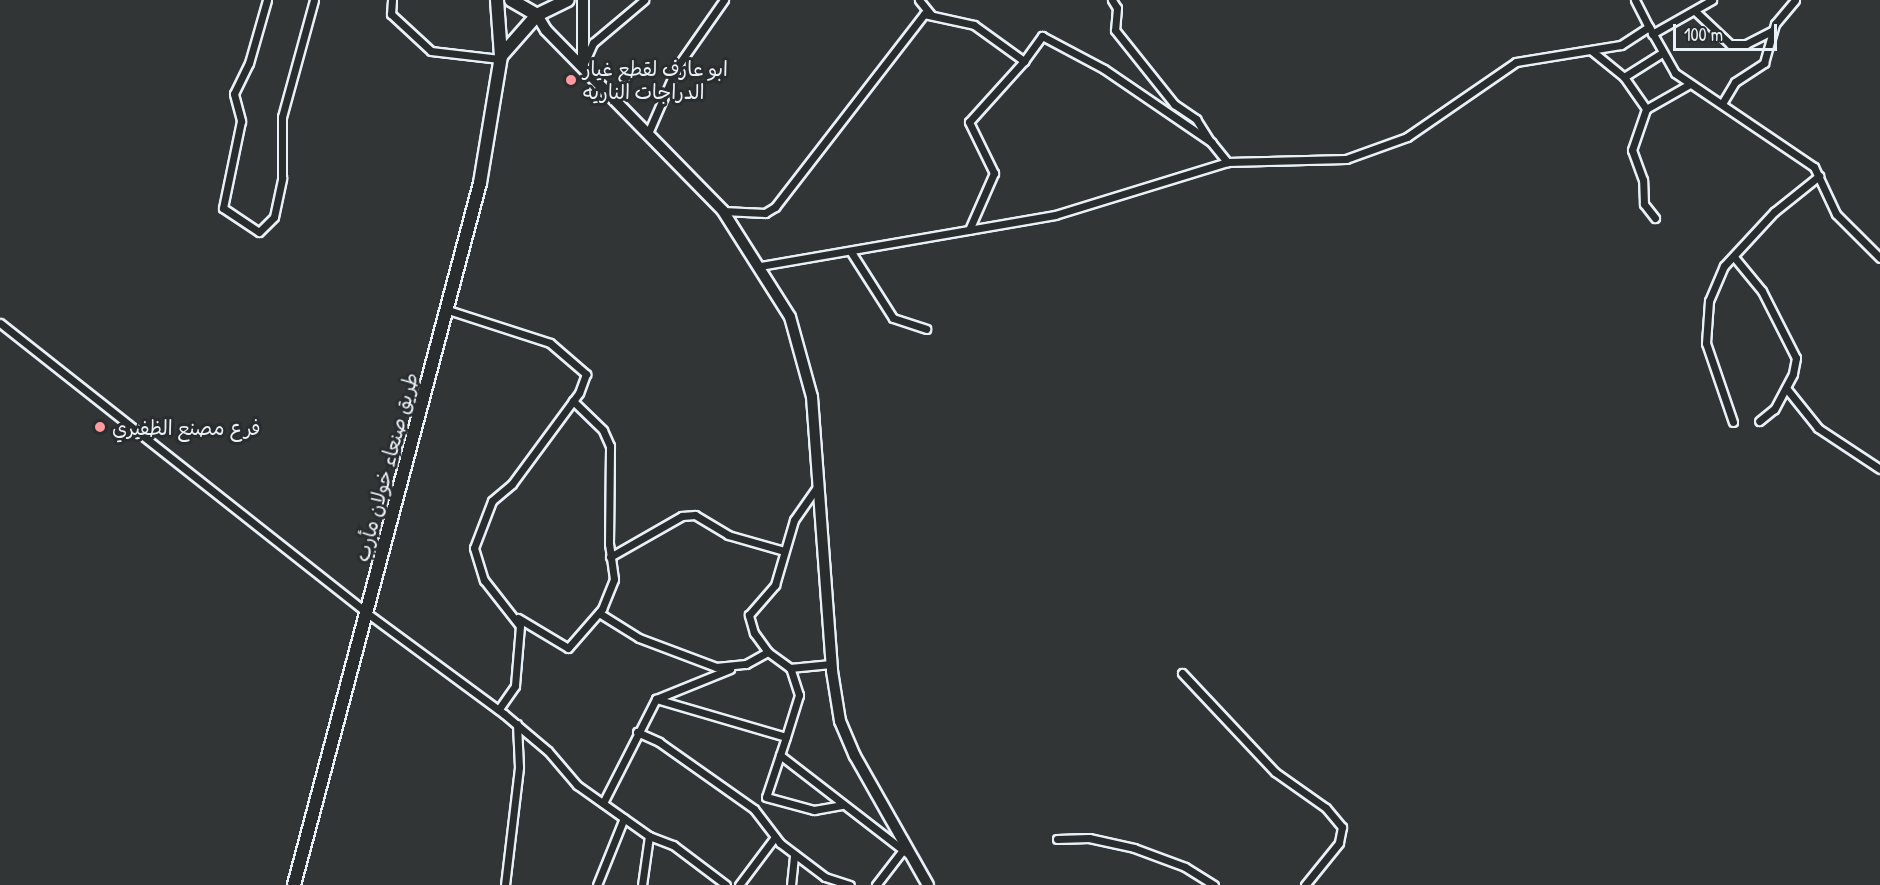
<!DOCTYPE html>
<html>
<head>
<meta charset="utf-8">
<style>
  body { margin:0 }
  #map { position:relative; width:1880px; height:885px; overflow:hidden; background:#323536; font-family:"Patrick Hand","Playpen Sans Arabic",sans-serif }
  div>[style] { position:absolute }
  .roads { filter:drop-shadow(2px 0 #e8f1f8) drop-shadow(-2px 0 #e8f1f8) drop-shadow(0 2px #e8f1f8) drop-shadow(0 -2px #e8f1f8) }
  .street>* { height:7px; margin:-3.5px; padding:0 3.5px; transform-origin:3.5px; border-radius:3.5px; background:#2a2d2e }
  .secondary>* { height:10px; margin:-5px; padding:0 5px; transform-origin:5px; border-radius:5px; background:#2a2d2e }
  .primary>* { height:12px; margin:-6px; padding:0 6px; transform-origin:6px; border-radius:6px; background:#2a2d2e }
  .dots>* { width:16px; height:16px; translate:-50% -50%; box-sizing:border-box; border:3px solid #2a2d2e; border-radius:50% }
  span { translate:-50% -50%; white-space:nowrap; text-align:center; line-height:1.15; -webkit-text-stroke:6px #2a2d2e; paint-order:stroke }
  .poi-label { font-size:20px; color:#e8f1f8 }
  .left { translate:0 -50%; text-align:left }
  .street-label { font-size:20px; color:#e8f1f8 }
  .scale { position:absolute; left:1673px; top:24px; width:104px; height:27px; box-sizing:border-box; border:3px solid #e8f1f8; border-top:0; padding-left:8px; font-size:18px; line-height:21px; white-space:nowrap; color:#e8f1f8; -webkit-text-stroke:4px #2a2d2e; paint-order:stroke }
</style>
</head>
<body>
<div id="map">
  <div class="roads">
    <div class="street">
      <div style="left:267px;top:0;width:66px;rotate:105.9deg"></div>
      <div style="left:249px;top:63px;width:34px;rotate:116deg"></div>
      <div style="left:234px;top:94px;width:28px;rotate:75deg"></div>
      <div style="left:241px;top:121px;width:89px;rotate:101.7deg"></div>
      <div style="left:223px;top:208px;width:43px;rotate:33.7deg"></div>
      <div style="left:259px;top:232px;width:21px;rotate:-45deg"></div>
      <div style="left:274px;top:217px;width:40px;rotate:-78deg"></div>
      <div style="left:282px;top:178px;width:61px;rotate:-90deg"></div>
      <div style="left:282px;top:117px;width:121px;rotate:-74.7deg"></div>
      <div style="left:392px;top:0;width:14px;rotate:94deg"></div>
      <div style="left:391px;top:14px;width:54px;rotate:42.8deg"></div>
      <div style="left:431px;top:51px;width:69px;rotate:6.6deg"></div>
      <div style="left:919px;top:0;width:19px;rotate:51deg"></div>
      <div style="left:1112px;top:0;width:9px;rotate:58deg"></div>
      <div style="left:1117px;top:8px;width:22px;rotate:95deg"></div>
      <div style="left:1115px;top:30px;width:95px;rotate:51.4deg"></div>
      <div style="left:1174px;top:104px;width:27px;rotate:34deg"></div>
      <div style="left:1196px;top:119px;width:25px;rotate:58deg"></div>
      <div style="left:1635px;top:0;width:30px;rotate:63deg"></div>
      <div style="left:1696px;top:12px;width:47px;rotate:43.3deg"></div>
      <div style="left:1730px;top:44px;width:16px"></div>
      <div style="left:1746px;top:44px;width:29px;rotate:-27deg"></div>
      <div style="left:1652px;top:34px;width:69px;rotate:-29.5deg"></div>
      <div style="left:1592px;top:51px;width:41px;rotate:39.1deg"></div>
      <div style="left:1624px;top:77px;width:39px;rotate:55deg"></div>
      <div style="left:585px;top:61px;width:20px;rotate:-66deg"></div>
      <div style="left:593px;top:43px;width:67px;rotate:-40.1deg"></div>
      <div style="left:1024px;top:61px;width:31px;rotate:-54deg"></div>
      <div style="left:1042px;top:36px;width:70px;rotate:28deg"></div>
      <div style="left:1104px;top:69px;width:130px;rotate:34.3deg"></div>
      <div style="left:1211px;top:142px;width:26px;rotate:51deg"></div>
      <div style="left:1624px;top:77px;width:45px;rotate:-32.3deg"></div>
      <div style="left:1723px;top:102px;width:23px;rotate:-59deg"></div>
      <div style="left:1735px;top:82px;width:35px;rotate:-33deg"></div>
      <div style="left:1764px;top:63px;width:41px;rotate:-74.2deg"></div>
      <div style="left:1775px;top:24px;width:31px;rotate:-50deg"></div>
      <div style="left:649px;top:131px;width:70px;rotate:-66.4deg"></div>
      <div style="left:677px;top:67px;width:82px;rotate:-55deg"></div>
      <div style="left:723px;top:211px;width:42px;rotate:2.7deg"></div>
      <div style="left:765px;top:213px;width:12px;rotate:-31deg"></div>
      <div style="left:775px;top:207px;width:244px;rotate:-52.3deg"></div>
      <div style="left:924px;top:14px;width:51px;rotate:12.4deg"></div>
      <div style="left:974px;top:25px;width:62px;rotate:35.8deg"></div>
      <div style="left:1024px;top:61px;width:82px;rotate:132deg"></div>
      <div style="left:969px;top:122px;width:57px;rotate:63.9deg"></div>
      <div style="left:994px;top:173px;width:62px;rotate:113.7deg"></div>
      <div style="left:1655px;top:218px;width:18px;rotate:-128deg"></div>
      <div style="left:1644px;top:204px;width:24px;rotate:-92deg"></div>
      <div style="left:1643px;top:180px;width:32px;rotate:-110deg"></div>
      <div style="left:1632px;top:150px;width:43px;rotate:-71.1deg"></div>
      <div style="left:1646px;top:109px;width:51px;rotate:-29.6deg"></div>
      <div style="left:851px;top:252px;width:78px;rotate:57.5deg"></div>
      <div style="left:893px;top:318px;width:35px;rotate:18deg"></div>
      <div style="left:1734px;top:257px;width:44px;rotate:50.5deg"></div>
      <div style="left:1762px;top:291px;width:75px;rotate:63.1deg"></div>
      <div style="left:1796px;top:358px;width:16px;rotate:101deg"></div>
      <div style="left:1793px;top:374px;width:40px;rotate:118deg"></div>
      <div style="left:1774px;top:409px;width:19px;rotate:141deg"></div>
      <div style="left:760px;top:266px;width:299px;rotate:-9.8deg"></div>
      <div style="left:1055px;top:215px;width:180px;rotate:-17.1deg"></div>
      <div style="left:1227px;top:162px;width:119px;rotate:-1.4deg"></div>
      <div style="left:1346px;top:159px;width:65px;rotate:-19.8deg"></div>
      <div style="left:1407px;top:137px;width:132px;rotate:-34.5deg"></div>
      <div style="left:1516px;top:62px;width:106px;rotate:-9.2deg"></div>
      <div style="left:1621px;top:45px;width:33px;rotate:-33deg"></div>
      <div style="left:1649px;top:27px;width:53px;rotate:60.5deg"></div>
      <div style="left:1675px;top:73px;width:168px;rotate:34.1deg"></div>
      <div style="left:1814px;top:167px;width:52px;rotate:64.9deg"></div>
      <div style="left:1836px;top:214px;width:62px;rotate:45deg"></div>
      <div style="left:448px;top:310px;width:107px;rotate:17.9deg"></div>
      <div style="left:550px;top:343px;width:48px;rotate:40.7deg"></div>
      <div style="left:586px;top:374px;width:20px;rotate:110deg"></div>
      <div style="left:579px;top:393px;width:113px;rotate:126.4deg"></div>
      <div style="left:512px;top:484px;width:26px;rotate:140deg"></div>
      <div style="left:492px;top:501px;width:50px;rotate:111deg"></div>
      <div style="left:474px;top:548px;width:34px;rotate:73deg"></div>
      <div style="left:484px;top:580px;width:58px;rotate:52deg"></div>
      <div style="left:520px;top:626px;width:60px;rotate:94.8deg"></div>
      <div style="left:515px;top:686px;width:29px;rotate:125deg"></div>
      <div style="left:0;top:323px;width:468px;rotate:38.3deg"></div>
      <div style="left:367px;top:613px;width:170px;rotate:36.4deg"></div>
      <div style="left:504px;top:714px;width:57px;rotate:40.1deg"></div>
      <div style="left:548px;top:751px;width:45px;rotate:49.5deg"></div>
      <div style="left:577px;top:785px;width:88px;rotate:35.3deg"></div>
      <div style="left:649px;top:836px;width:49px;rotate:98.1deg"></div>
      <div style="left:1786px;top:388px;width:51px;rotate:51.3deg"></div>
      <div style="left:1818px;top:428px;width:74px;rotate:33.5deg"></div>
      <div style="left:1733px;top:422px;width:83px;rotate:-108.9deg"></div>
      <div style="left:1706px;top:343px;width:42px;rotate:-85.9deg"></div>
      <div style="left:1709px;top:301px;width:38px;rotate:-67deg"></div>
      <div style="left:1724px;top:266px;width:74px;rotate:-47.2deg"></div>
      <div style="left:1774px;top:212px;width:58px;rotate:-38.7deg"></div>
      <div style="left:610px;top:557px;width:83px;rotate:-29.7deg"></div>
      <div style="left:682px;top:516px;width:13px;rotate:-4deg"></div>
      <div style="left:695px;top:515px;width:39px;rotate:31deg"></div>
      <div style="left:728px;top:535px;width:58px;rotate:15.9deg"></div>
      <div style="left:599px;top:613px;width:47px;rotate:32deg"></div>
      <div style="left:639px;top:638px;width:82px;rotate:20.6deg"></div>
      <div style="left:716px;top:667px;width:30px;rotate:-6deg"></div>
      <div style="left:746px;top:664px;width:25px;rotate:-29deg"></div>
      <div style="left:768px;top:652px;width:27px;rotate:36deg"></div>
      <div style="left:790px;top:668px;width:41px;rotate:-5.6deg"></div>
      <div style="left:518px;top:618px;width:58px;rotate:31deg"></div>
      <div style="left:568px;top:648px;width:52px;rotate:-48.9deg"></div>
      <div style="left:602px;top:609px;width:32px;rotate:-68deg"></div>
      <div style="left:614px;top:579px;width:35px;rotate:-98deg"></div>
      <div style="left:609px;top:544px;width:98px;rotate:-89.4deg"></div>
      <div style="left:610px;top:446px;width:17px;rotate:-114deg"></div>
      <div style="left:603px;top:430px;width:42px;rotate:-136deg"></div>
      <div style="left:768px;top:652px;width:24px;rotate:-126deg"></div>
      <div style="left:754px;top:633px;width:19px;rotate:-106deg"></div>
      <div style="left:749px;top:615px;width:40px;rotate:-49deg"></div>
      <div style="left:775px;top:585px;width:68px;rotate:-73.7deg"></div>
      <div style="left:794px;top:520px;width:40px;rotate:-55.1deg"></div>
      <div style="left:1182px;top:673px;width:136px;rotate:46.8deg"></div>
      <div style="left:1275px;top:772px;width:62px;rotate:35.2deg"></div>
      <div style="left:1326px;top:808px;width:25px;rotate:50deg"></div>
      <div style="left:1342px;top:827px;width:16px;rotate:101deg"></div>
      <div style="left:1339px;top:843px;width:54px;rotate:129deg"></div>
      <div style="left:656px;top:699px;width:135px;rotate:16.3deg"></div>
      <div style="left:786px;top:737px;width:44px;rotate:-72.8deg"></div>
      <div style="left:799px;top:695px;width:28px;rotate:-108deg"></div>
      <div style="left:637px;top:732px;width:24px;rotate:24deg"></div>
      <div style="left:659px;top:742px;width:116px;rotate:35.2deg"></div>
      <div style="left:754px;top:809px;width:43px;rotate:52.6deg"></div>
      <div style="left:780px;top:843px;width:56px;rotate:37.1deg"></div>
      <div style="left:825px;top:877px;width:26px;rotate:18deg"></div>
      <div style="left:786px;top:737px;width:63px;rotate:108.4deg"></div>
      <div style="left:766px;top:797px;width:50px;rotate:15.2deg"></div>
      <div style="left:814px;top:810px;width:28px;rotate:-10deg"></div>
      <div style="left:780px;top:755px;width:162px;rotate:37.7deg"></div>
      <div style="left:603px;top:803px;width:117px;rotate:-63deg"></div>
      <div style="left:656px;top:699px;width:80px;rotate:-22.1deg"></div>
      <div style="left:649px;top:836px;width:26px;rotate:21deg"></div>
      <div style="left:673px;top:845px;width:66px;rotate:37deg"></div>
      <div style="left:1057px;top:839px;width:32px;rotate:-2deg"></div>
      <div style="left:1089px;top:838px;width:46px;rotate:12.5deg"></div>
      <div style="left:1134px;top:848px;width:54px;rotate:20.4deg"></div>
      <div style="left:1185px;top:867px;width:34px;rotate:32deg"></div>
      <div style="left:505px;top:885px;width:119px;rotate:-83.2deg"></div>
      <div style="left:519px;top:767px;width:43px;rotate:-92.7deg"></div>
      <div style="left:597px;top:885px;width:72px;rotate:-68.1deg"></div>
      <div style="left:739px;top:885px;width:60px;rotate:-53.1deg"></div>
      <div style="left:791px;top:885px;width:31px;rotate:-84deg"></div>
      <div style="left:876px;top:885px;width:44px;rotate:-52.4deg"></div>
    </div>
    <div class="secondary">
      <div style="left:537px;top:15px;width:17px;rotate:59deg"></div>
      <div style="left:546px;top:30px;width:253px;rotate:45.6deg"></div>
      <div style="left:723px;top:211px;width:125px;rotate:57.7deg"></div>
      <div style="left:790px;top:317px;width:83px;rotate:74.6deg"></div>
      <div style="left:812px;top:397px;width:275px;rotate:85.8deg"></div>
      <div style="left:832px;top:671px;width:51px;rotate:80.9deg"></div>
      <div style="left:840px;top:721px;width:38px;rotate:67deg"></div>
      <div style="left:855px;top:756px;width:148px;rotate:60.5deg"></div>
      <div style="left:583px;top:64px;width:64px;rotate:-90deg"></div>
    </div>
    <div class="primary">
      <div style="left:511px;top:0;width:30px;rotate:30deg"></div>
      <div style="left:537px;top:15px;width:34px;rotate:-26deg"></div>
      <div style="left:501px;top:56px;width:55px;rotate:-48.7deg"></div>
      <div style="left:294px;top:885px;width:726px;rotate:-75.16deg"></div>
      <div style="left:480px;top:183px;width:129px;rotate:-80.6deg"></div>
      <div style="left:501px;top:56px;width:56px;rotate:-94.1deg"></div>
    </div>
  </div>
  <div class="dots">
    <div style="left:571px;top:80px;background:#ff9aa2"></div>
    <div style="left:100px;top:427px;background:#ff9aa2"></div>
  </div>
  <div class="poi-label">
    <span class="left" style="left:583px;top:80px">ابو عارف لقطع غيار<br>الدراجات الناريه</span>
    <span class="left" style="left:112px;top:427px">فرع مصنع الظفيري</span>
  </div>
  <div class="street-label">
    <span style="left:386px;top:467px;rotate:-75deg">طريق صنعاء خولان مأرب</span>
  </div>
  <div class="scale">100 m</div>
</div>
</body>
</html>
